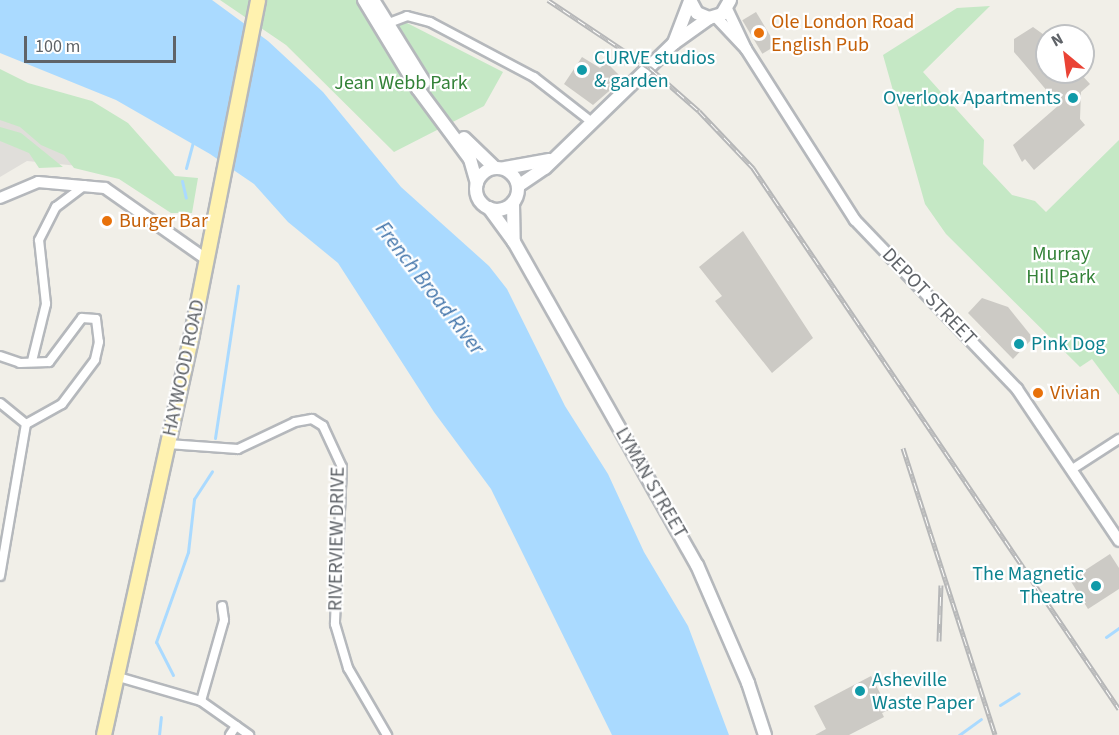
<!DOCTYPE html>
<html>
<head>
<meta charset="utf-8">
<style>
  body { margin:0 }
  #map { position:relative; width:1119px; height:735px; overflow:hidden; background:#f1efe8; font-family:"Source Sans 3",sans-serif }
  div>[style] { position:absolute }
  .industrial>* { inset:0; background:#e0deda }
  .green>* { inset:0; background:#c5e8c5 }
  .water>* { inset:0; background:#aadaff }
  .stream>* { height:3px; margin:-1.5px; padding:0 1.5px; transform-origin:1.5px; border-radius:1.5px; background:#aadaff }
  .building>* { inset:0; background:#cccac5; transform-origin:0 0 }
  .roads { filter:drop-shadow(2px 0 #b5b8bc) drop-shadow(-2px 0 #b5b8bc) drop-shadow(0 2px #b5b8bc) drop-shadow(0 -2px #b5b8bc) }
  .minor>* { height:8px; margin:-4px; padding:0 4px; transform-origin:4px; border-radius:4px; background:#fff }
  .tertiary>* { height:10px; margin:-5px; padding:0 5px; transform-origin:5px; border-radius:5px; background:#fff }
  .secondary>* { height:12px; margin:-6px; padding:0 6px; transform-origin:6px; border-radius:6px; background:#fff }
  .secondary>.ring { margin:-6px; padding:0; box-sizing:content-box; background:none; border:12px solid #fff; border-radius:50% }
  .primary>* { height:14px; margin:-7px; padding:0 7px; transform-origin:7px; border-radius:7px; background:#fff2af }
  .rail>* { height:5px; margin-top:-2.5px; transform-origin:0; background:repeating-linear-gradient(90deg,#fff 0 9px,#b6b7b8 0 18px); box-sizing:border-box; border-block:2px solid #b6b7b8 }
  .dots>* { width:16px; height:16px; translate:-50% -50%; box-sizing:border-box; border:3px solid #fff; border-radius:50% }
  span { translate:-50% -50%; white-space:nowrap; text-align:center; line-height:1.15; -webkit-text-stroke:4.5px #fff; paint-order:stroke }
  .food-label { font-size:20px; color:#c56008 }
  .left { translate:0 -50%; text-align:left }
  .culture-label { font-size:20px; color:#0d838f }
  .right { translate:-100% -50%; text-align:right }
  .park-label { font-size:20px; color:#348238 }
  .street-label { font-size:20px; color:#5f6368 }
  .water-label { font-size:21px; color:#4174aa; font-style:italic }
  .north { position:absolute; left:1035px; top:24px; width:60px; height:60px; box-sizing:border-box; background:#fff; border:2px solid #bfc1c3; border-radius:50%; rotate:331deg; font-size:16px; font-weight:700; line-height:24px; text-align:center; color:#5f6368 }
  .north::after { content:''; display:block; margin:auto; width:21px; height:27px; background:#ea4335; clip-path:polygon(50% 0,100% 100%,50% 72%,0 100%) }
  .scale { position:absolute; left:24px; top:36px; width:152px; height:27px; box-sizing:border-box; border:3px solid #5f6368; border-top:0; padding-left:8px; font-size:18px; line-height:21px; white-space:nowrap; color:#5f6368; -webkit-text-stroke:4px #fff; paint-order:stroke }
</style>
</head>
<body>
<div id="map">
  <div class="industrial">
    <div style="clip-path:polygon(0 81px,110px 169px,27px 161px,0 177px)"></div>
  </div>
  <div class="green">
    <div style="clip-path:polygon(220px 0,362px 0,503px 72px,484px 106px,394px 152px,286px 45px)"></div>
    <div style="clip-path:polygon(990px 6px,923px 72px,984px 140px,983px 164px,1012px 195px,1035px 201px,1046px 212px,1119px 140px,1119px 395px,1092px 359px,1080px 367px,946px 234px,925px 204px,883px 55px,957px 8px)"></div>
    <div style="clip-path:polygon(0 69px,28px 83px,92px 101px,128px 123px,175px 176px,198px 178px,192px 213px,171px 213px,119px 179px,74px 168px,64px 155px,41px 145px,20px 127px,0 120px)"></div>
    <div style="clip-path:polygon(0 127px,21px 133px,63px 167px,39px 168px,29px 153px,0 141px)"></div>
  </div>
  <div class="water">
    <div style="clip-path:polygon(0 0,212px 0,268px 41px,323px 92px,401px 187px,489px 266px,507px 289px,565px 406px,608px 474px,644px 552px,688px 626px,729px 735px,612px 735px,491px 489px,434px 412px,338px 263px,288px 222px,254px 184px,210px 154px,116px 100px,0 53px)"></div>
  </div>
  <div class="stream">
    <div style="left:186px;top:168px;width:28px;rotate:-75deg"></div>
    <div style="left:182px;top:181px;width:17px;rotate:77deg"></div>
    <div style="left:215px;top:438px;width:154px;rotate:-81.4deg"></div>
    <div style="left:1106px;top:637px;width:16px;rotate:-35deg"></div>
    <div style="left:173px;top:675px;width:37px;rotate:-117deg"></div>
    <div style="left:156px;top:642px;width:96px;rotate:-70.4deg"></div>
    <div style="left:188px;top:552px;width:53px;rotate:-83.5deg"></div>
    <div style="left:194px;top:499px;width:33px;rotate:-57deg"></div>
    <div style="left:1000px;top:705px;width:22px;rotate:-32deg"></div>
    <div style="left:159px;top:735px;width:18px;rotate:-84deg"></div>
    <div style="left:959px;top:735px;width:27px;rotate:-36deg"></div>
  </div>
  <div class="building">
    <div style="left:756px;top:12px;width:39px;height:16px;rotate:59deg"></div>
    <div style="clip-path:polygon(1033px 27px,1047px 37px,1047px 72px,1079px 72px,1090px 84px,1081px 92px,1080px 119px,1085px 125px,1034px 170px,1025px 159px,1022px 162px,1013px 145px,1059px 105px,1014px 52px,1014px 39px)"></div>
    <div style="clip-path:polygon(582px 57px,600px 68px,606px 62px,623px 79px,593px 105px,564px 84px)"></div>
    <div style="clip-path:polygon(743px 231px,813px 338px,772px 373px,715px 301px,722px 296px,699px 267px)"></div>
    <div style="clip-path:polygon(982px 298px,1008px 307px,1033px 338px,1013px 359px,968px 313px)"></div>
    <div style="clip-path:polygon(1110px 554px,1119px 568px,1119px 589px,1088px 609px,1070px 580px)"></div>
    <div style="clip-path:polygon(871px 676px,889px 710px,882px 713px,884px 717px,849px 735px,815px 735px,826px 729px,814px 706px)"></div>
  </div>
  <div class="roads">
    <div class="minor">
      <div style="left:389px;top:23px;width:19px;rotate:-21deg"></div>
      <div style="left:407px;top:16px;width:24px;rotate:15deg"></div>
      <div style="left:430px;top:22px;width:118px;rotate:27.9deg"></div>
      <div style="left:534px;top:77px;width:75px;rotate:37.9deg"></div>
      <div style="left:0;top:356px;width:21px;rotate:19deg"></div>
      <div style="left:20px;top:363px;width:29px;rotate:-2deg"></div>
      <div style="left:49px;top:362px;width:55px;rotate:-53.1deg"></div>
      <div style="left:82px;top:318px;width:14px;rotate:4deg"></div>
      <div style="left:96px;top:319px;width:23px;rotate:83deg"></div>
      <div style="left:99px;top:342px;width:18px;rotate:103deg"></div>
      <div style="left:95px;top:360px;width:55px;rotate:126.9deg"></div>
      <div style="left:62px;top:404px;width:41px;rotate:150.9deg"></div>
      <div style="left:26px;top:424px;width:33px;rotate:-141deg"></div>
      <div style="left:32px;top:361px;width:59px;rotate:-76.2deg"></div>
      <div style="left:46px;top:304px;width:64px;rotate:-96.2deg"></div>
      <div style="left:39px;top:240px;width:37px;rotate:-63deg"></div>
      <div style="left:56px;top:207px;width:36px;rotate:-37deg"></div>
      <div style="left:168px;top:444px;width:70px;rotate:4.1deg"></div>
      <div style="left:238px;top:449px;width:63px;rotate:-25.3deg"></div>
      <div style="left:295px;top:422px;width:17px;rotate:-10deg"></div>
      <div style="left:312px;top:419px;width:13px;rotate:32deg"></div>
      <div style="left:323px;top:426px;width:45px;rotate:65.1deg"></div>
      <div style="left:342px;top:467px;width:157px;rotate:92.6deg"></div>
      <div style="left:335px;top:624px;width:46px;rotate:73.5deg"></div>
      <div style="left:348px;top:668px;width:78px;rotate:59.8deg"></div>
      <div style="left:1071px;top:470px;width:57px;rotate:-32.9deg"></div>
      <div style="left:0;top:576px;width:154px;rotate:-80.3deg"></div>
      <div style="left:115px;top:676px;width:90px;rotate:16.2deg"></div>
      <div style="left:201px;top:701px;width:59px;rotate:35.3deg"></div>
      <div style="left:201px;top:701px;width:84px;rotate:-74.1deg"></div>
      <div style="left:224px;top:620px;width:14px;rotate:-98deg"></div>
      <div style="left:230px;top:735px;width:11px;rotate:-56deg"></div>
    </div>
    <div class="tertiary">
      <div style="left:727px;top:9px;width:44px;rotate:64.6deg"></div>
      <div style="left:746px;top:49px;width:203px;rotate:57.5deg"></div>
      <div style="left:855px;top:220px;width:234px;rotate:46.2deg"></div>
      <div style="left:1017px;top:389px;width:183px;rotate:56.1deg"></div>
      <div style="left:716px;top:17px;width:44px;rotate:46.8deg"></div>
      <div style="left:0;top:198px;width:41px;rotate:-22.8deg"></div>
      <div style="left:38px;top:182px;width:67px;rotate:5.1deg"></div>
      <div style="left:105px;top:188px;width:123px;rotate:35.1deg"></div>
    </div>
    <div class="secondary">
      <div style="left:364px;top:0;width:104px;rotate:58.8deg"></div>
      <div style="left:418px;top:89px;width:87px;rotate:53.4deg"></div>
      <div style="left:470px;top:159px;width:25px;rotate:74deg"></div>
      <div style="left:373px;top:0;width:97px;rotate:58.1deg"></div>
      <div style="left:690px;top:0;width:15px;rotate:62deg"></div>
      <div style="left:697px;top:13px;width:13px;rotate:23deg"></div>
      <div style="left:709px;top:18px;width:14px;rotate:-17deg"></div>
      <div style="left:722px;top:14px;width:16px;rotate:-60deg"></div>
      <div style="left:674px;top:43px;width:45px;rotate:-69.1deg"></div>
      <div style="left:464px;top:138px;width:43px;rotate:44.1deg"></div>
      <div style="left:505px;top:168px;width:45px;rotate:-10.3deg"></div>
      <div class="ring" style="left:476px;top:168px;width:30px;height:30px"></div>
      <div style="left:518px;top:186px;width:32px;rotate:-34deg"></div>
      <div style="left:545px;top:168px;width:180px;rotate:-44.1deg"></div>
      <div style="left:674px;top:43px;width:43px;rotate:-35.5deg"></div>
      <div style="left:513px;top:203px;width:39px;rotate:89deg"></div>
      <div style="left:489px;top:208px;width:42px;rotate:53.7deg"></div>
      <div style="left:514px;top:242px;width:371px;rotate:60.5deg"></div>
      <div style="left:697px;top:565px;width:129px;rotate:66.6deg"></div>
      <div style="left:748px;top:683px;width:55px;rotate:71.9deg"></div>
    </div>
    <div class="primary">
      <div style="left:104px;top:735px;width:411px;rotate:-77.6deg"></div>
      <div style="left:192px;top:334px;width:340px;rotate:-78.8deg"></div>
    </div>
  </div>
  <div class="rail">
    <div style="left:548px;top:0;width:123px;rotate:33.7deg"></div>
    <div style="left:650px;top:68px;width:65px;rotate:41.3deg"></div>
    <div style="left:699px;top:111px;width:79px;rotate:46.5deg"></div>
    <div style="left:753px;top:168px;width:653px;rotate:55.92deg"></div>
    <div style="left:903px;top:448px;width:301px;rotate:72.2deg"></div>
    <div style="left:939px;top:641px;width:56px;rotate:-88deg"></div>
  </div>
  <div class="dots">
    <div style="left:759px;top:33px;background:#e8710a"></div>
    <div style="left:582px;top:70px;background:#0f9aa8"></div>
    <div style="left:1073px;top:98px;background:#0f9aa8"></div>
    <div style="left:107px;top:221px;background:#e8710a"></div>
    <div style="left:1019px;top:344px;background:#0f9aa8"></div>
    <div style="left:1038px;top:393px;background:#e8710a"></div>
    <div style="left:1096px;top:586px;background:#0f9aa8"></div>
    <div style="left:860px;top:691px;background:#0f9aa8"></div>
  </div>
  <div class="food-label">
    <span class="left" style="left:771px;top:34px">Ole London Road<br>English Pub</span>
    <span class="left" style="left:119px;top:221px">Burger Bar</span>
    <span class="left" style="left:1050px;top:393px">Vivian</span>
  </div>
  <div class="culture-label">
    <span class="left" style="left:594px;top:70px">CURVE studios<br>&amp; garden</span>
    <span class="right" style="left:1061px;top:98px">Overlook Apartments</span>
    <span class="left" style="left:1031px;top:344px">Pink Dog</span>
    <span class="right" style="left:1084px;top:586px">The Magnetic<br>Theatre</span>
    <span class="left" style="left:872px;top:692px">Asheville<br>Waste Paper</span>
  </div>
  <div class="park-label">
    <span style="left:401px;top:83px">Jean Webb Park</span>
    <span style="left:1061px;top:266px">Murray<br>Hill Park</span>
  </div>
  <div class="street-label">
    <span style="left:929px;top:297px;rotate:46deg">DEPOT STREET</span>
    <span style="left:184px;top:368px;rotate:-78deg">HAYWOOD ROAD</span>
    <span style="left:651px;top:483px;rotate:60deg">LYMAN STREET</span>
    <span style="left:337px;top:539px;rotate:-89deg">RIVERVIEW DRIVE</span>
  </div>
  <div class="water-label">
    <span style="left:430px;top:288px;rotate:52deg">French Broad River</span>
  </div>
  <div class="north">N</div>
  <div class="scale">100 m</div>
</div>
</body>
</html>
